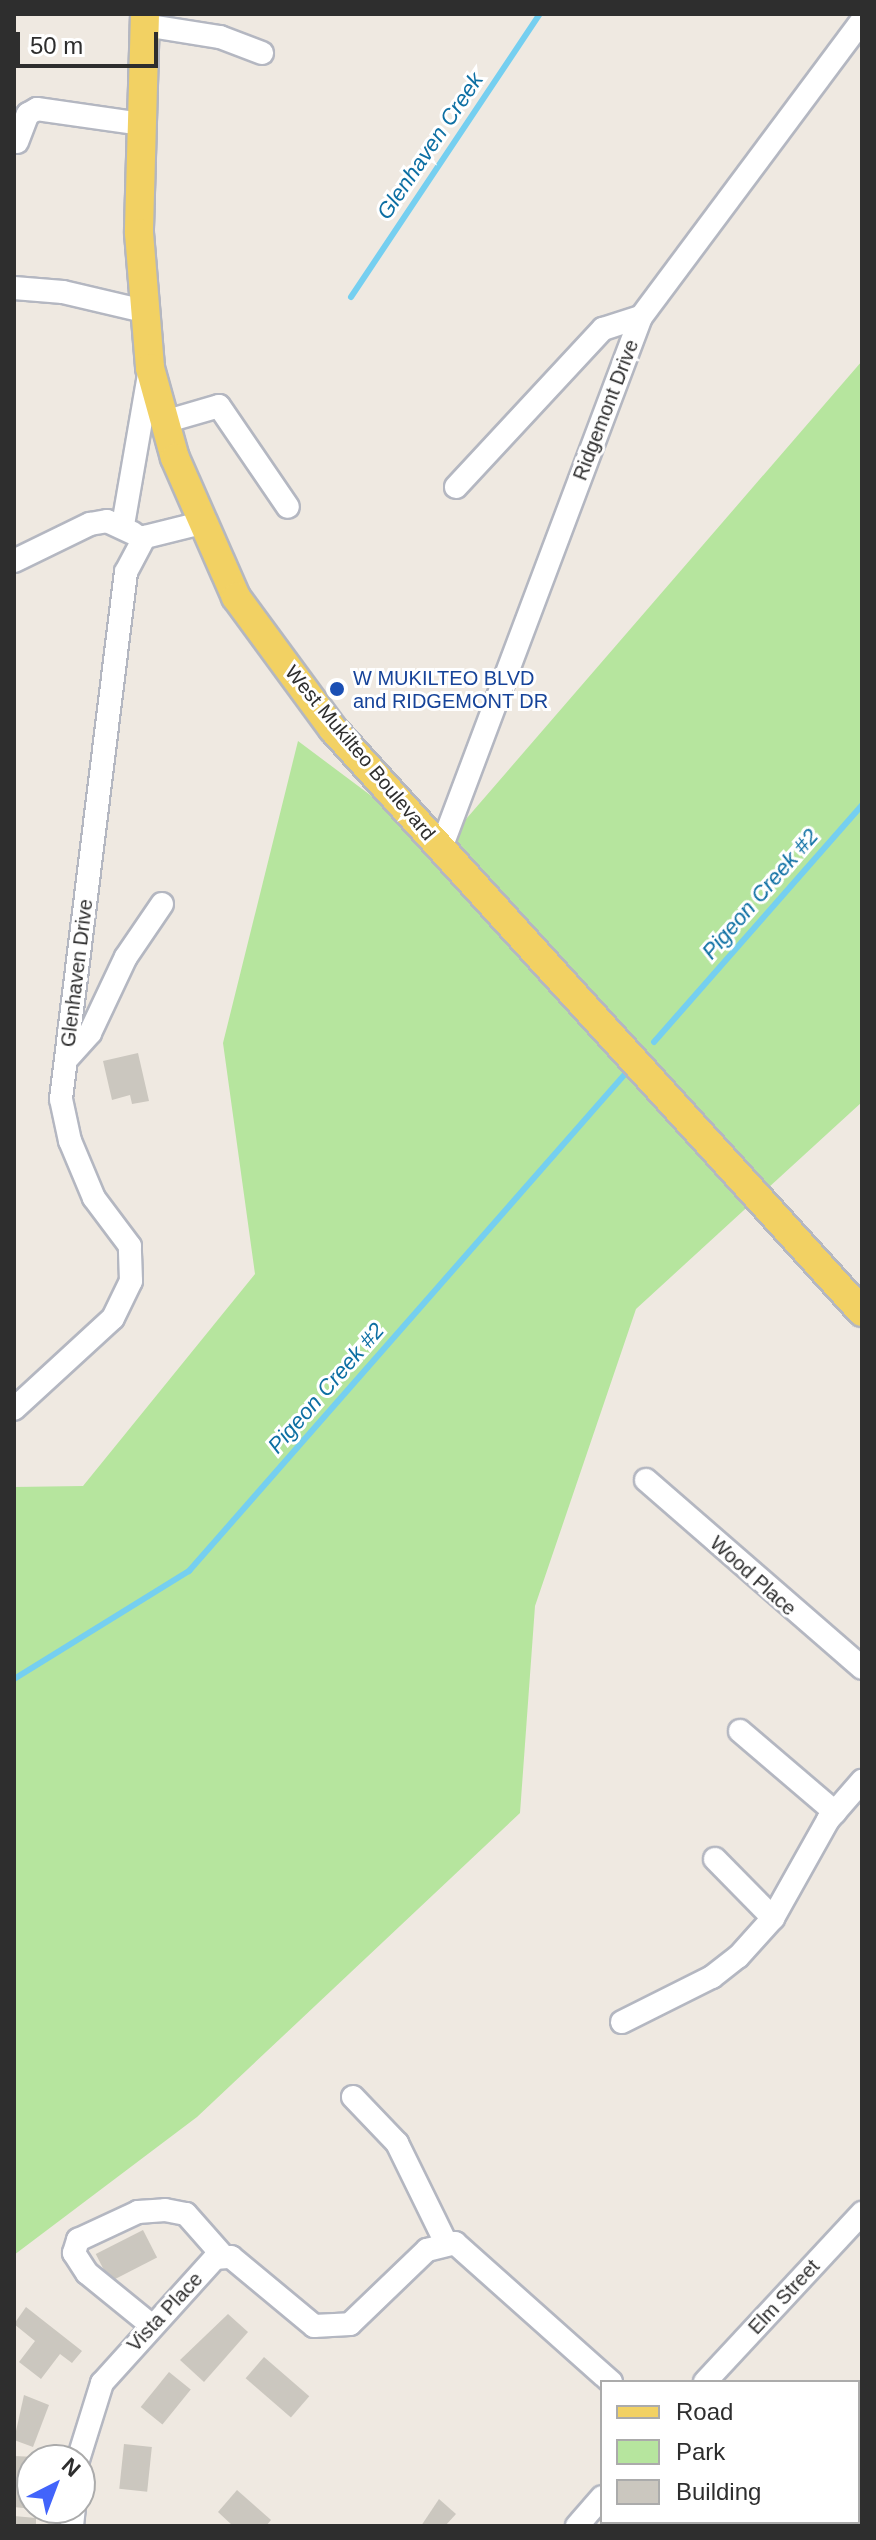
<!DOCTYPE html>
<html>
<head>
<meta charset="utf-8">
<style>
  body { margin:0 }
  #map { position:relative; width:876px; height:2540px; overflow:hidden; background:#efe9e1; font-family:Helvetica,sans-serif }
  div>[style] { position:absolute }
  .green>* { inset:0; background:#b6e59e }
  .stream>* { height:6px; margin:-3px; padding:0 3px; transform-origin:3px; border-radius:3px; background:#75cff0 }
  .building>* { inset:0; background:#cbc7bf; transform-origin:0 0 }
  .roads { filter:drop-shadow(2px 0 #b4b7c1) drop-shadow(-2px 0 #b4b7c1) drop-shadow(0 2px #b4b7c1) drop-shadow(0 -2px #b4b7c1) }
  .minor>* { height:22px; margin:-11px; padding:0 11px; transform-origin:11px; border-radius:11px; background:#fff }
  .major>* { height:28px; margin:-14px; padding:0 14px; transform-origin:14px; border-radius:14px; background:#f2d163 }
  .dots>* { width:22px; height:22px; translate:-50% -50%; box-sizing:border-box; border:4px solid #fff; border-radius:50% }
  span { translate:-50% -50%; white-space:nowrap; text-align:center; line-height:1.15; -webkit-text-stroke:6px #fff; paint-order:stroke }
  .street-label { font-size:20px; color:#2e2e2e }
  .transit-label { font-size:20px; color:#164399 }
  .left { translate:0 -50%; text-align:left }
  .water-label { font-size:22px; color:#0d6fa3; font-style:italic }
  .frame { position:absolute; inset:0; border:16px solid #2e2e2e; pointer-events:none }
  .legend { position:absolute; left:600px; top:2380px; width:260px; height:144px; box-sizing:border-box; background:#fff; border:2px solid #ababab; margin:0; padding:10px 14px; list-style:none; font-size:24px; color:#2e2e2e }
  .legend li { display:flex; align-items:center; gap:16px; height:40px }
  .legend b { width:40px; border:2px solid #ababab }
  .north { position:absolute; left:16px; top:2444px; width:80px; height:80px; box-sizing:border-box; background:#fff; border:2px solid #ababab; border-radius:50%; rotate:42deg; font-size:22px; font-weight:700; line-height:32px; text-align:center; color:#2e2e2e }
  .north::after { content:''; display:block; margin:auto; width:28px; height:36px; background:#4264fb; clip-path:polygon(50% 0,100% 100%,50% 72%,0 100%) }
  .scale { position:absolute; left:16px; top:32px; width:142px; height:36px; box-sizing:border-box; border:4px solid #2e2e2e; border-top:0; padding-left:10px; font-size:24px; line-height:28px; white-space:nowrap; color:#2e2e2e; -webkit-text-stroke:6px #fff; paint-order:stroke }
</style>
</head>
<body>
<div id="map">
  <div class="green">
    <div style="clip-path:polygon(862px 361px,862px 1102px,636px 1309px,535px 1606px,520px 1813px,197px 2117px,14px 2255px,14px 1487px,83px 1486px,255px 1274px,223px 1043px,298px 741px,441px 848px)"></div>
  </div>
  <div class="stream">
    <div style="left:351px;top:297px;width:340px;rotate:-56.3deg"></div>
    <div style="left:654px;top:1042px;width:315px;rotate:-48.7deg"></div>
    <div style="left:14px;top:1679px;width:206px;rotate:-31.7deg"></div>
    <div style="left:189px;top:1571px;width:661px;rotate:-48.74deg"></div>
  </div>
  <div class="building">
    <div style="clip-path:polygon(138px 1053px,149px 1101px,132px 1104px,130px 1095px,112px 1100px,103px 1061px)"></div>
    <div style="left:143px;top:2230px;width:31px;height:53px;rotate:63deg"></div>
    <div style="clip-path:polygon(26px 2307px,82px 2351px,72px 2363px,60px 2354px,41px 2379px,19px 2362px,35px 2341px,14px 2324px)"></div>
    <div style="clip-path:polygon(228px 2314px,248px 2332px,204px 2382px,180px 2360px)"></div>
    <div style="left:264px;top:2357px;width:60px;height:28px;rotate:41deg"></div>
    <div style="left:169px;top:2372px;width:28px;height:45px;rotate:39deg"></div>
    <div style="clip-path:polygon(24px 2395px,49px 2405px,33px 2447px,14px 2440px)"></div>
    <div style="left:124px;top:2444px;width:28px;height:45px;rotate:6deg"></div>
    <div style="clip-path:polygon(14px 2456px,36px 2457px,32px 2509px,14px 2507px)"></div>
    <div style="clip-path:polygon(237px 2490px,271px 2520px,266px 2526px,233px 2526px,218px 2512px)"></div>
    <div style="clip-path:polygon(439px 2499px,456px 2514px,445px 2526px,421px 2526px)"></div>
    <div style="clip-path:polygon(14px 2516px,36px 2518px,36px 2526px,14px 2526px)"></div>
  </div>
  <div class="roads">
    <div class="minor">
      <div style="left:144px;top:25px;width:77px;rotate:9deg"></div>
      <div style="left:220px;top:37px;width:45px;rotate:20.9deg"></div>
      <div style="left:17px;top:142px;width:30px;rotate:-69deg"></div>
      <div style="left:28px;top:114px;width:10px;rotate:-29deg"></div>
      <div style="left:37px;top:109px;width:105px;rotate:8.2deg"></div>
      <div style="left:14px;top:288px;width:49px;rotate:4.7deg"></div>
      <div style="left:63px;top:292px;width:83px;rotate:13.2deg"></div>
      <div style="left:164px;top:422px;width:57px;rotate:-16.2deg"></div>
      <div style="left:219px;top:406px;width:122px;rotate:55.7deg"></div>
      <div style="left:456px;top:487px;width:216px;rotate:-47.1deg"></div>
      <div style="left:603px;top:329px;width:40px;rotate:-18deg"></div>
      <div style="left:123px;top:525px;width:159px;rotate:-80.2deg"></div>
      <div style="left:14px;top:561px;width:85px;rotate:-26deg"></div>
      <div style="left:90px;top:524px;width:17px;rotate:-10deg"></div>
      <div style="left:107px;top:521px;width:29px;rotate:25deg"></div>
      <div style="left:441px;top:848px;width:567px;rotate:-69.36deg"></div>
      <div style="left:641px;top:317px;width:369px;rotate:-53.3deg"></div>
      <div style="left:66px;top:1060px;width:36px;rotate:-48deg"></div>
      <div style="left:90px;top:1033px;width:84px;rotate:-64.7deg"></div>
      <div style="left:126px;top:957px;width:64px;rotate:-55.8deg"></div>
      <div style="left:14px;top:1409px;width:134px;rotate:-42.6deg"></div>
      <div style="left:113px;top:1318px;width:41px;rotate:-64.1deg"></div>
      <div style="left:131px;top:1281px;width:35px;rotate:-92deg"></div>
      <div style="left:130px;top:1246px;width:60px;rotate:-126.9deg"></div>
      <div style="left:94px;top:1198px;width:62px;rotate:-112.8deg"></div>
      <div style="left:70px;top:1141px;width:43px;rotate:-102.1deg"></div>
      <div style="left:61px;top:1099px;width:531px;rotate:-82.97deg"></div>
      <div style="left:126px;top:572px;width:40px;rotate:-62deg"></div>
      <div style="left:145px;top:537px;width:58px;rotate:-14deg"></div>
      <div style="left:646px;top:1480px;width:286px;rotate:41deg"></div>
      <div style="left:740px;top:1731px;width:125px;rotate:40.5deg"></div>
      <div style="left:715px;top:1859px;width:83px;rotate:45.5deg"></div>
      <div style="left:622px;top:2022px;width:101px;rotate:-26.6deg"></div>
      <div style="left:712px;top:1977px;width:33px;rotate:-38deg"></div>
      <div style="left:738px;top:1957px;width:52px;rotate:-48.1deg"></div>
      <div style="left:773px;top:1918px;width:112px;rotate:-60.7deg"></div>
      <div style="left:828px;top:1820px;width:52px;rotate:-48.9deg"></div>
      <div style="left:353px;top:2097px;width:64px;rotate:46.3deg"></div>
      <div style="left:397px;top:2143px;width:111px;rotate:63.9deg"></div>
      <div style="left:151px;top:2325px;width:82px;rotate:-140.9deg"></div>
      <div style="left:87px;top:2273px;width:24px;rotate:-123deg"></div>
      <div style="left:74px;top:2253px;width:14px;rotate:-73deg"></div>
      <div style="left:78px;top:2240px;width:66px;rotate:-25deg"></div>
      <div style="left:138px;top:2212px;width:27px;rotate:-4deg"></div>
      <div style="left:165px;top:2210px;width:21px;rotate:11deg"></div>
      <div style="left:186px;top:2214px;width:57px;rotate:48.5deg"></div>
      <div style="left:705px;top:2382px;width:231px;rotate:-47.1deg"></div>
      <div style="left:78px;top:2460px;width:81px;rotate:-72.7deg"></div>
      <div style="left:102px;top:2383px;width:169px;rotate:-47.9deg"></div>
      <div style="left:215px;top:2258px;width:16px;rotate:-4deg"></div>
      <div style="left:231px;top:2257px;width:108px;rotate:39.7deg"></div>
      <div style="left:314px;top:2326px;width:36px;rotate:-3deg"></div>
      <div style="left:350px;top:2324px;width:107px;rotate:-43.9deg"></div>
      <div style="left:427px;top:2250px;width:29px;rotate:-14deg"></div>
      <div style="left:455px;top:2243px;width:209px;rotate:41.7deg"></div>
      <div style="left:72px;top:2526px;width:18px;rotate:-84deg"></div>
      <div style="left:577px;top:2526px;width:38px;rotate:-49deg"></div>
    </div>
    <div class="major">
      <div style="left:145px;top:14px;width:219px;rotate:91.6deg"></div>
      <div style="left:139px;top:233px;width:135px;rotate:85.3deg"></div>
      <div style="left:150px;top:368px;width:93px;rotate:74.5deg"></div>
      <div style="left:175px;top:458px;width:152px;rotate:66.3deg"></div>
      <div style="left:236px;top:597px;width:164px;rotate:53.7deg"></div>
      <div style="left:333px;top:729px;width:787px;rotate:47.78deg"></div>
    </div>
  </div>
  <div class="dots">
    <div style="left:337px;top:689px;background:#1a4fb4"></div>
  </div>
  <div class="street-label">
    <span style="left:606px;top:410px;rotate:-69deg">Ridgemont Drive</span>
    <span style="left:360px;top:753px;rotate:50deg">West Mukilteo Boulevard</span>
    <span style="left:77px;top:973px;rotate:-83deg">Glenhaven Drive</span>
    <span style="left:753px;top:1576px;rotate:42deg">Wood Place</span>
    <span style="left:784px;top:2297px;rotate:-47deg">Elm Street</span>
    <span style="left:165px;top:2312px;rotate:-47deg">Vista Place</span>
  </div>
  <div class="transit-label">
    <span class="left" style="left:353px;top:690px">W MUKILTEO BLVD<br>and RIDGEMONT DR</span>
  </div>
  <div class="water-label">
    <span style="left:430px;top:146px;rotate:-56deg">Glenhaven Creek</span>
    <span style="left:760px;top:894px;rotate:-49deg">Pigeon Creek #2</span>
    <span style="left:326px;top:1388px;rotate:-49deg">Pigeon Creek #2</span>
  </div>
  <div class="frame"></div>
  <ul class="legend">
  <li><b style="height:10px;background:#f2d163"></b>Road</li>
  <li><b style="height:22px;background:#b6e59e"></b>Park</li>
  <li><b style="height:22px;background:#cbc7bf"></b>Building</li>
  </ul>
  <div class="north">N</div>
  <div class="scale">50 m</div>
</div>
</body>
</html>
